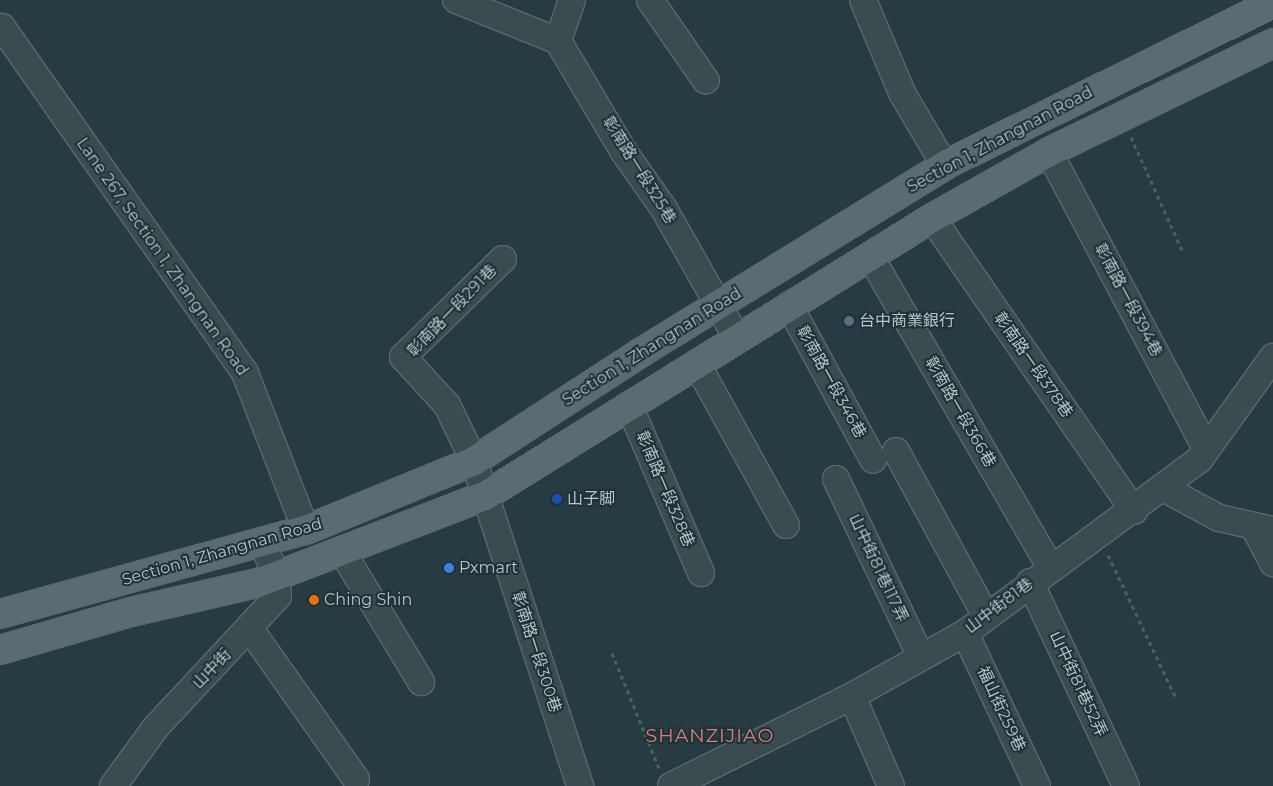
<!DOCTYPE html>
<html>
<head>
<meta charset="utf-8">
<style>
  body { margin:0 }
  #map { position:relative; width:1273px; height:786px; overflow:hidden; background:#273c42; font-family:Montserrat,"Noto Sans TC",sans-serif }
  div>[style] { position:absolute }
  .path>* { height:3px; margin-top:-1.5px; transform-origin:0; background:repeating-linear-gradient(90deg,#4b635e 0 4px,transparent 0 8px) }
  .roads { filter:drop-shadow(1px 0 #59696f) drop-shadow(-1px 0 #59696f) drop-shadow(0 1px #59696f) drop-shadow(0 -1px #59696f) }
  .minor>* { height:26px; margin:-13px; padding:0 13px; transform-origin:13px; border-radius:13px; background:#3b4c51 }
  .major>* { height:28px; margin:-14px; padding:0 14px; transform-origin:14px; border-radius:14px; background:#596c71 }
  .dots>* { width:14px; height:14px; translate:-50% -50%; box-sizing:border-box; border:2px solid #203137; border-radius:50% }
  span { translate:-50% -50%; white-space:nowrap; text-align:center; line-height:1.15; -webkit-text-stroke:4px #203137; paint-order:stroke }
  .street-label { font-size:16px; color:#b8c6cb }
  .poi-label { font-size:16px; color:#b8c6cb }
  .left { translate:0 -50%; text-align:left }
  .quarter-label { font-size:19px; color:#d98179; letter-spacing:1px }
</style>
</head>
<body>
<div id="map">
  <div class="path">
    <div style="left:1131px;top:137px;width:124px;rotate:65.7deg"></div>
    <div style="left:1108px;top:555px;width:158px;rotate:64.6deg"></div>
    <div style="left:612px;top:653px;width:124px;rotate:67.8deg"></div>
  </div>
  <div class="roads">
    <div class="minor">
      <div style="left:456px;top:0;width:110px;rotate:21.9deg"></div>
      <div style="left:572px;top:0;width:43px;rotate:108.9deg"></div>
      <div style="left:558px;top:41px;width:129px;rotate:59.3deg"></div>
      <div style="left:624px;top:152px;width:70px;rotate:54.9deg"></div>
      <div style="left:664px;top:209px;width:148px;rotate:60.5deg"></div>
      <div style="left:650px;top:0;width:98px;rotate:55.3deg"></div>
      <div style="left:863px;top:0;width:101px;rotate:67.2deg"></div>
      <div style="left:902px;top:93px;width:85px;rotate:59.5deg"></div>
      <div style="left:2px;top:27px;width:423px;rotate:54.9deg"></div>
      <div style="left:245px;top:373px;width:168px;rotate:68.8deg"></div>
      <div style="left:1049px;top:152px;width:336px;rotate:62.1deg"></div>
      <div style="left:932px;top:218px;width:356px;rotate:55.4deg"></div>
      <div style="left:870px;top:256px;width:361px;rotate:59.9deg"></div>
      <div style="left:503px;top:259px;width:140px;rotate:135.6deg"></div>
      <div style="left:403px;top:357px;width:65px;rotate:47.5deg"></div>
      <div style="left:447px;top:405px;width:62px;rotate:64.3deg"></div>
      <div style="left:474px;top:461px;width:342px;rotate:71.9deg"></div>
      <div style="left:789px;top:305px;width:176px;rotate:61.5deg"></div>
      <div style="left:697px;top:364px;width:184px;rotate:61.1deg"></div>
      <div style="left:629px;top:405px;width:183px;rotate:66.8deg"></div>
      <div style="left:896px;top:451px;width:188px;rotate:61.4deg"></div>
      <div style="left:836px;top:479px;width:197px;rotate:64.5deg"></div>
      <div style="left:1163px;top:488px;width:64px;rotate:28.2deg"></div>
      <div style="left:1219px;top:518px;width:55px;rotate:12.5deg"></div>
      <div style="left:1254px;top:527px;width:41px;rotate:62.2deg"></div>
      <div style="left:343px;top:553px;width:151px;rotate:58.8deg"></div>
      <div style="left:1030px;top:582px;width:225px;rotate:64.8deg"></div>
      <div style="left:250px;top:629px;width:184px;rotate:54.8deg"></div>
      <div style="left:965px;top:633px;width:169px;rotate:64.8deg"></div>
      <div style="left:852px;top:696px;width:98px;rotate:66.6deg"></div>
      <div style="left:113px;top:786px;width:73px;rotate:-53.9deg"></div>
      <div style="left:156px;top:727px;width:179px;rotate:-47deg"></div>
      <div style="left:278px;top:596px;width:21px;rotate:-95deg"></div>
      <div style="left:276px;top:575px;width:34px;rotate:-113deg"></div>
      <div style="left:671px;top:786px;width:202px;rotate:-26.4deg"></div>
      <div style="left:852px;top:696px;width:129px;rotate:-29.1deg"></div>
      <div style="left:965px;top:633px;width:291px;rotate:-36.5deg"></div>
      <div style="left:1199px;top:460px;width:127px;rotate:-54.3deg"></div>
    </div>
    <div class="major">
      <div style="left:0;top:614px;width:317px;rotate:-15.4deg"></div>
      <div style="left:306px;top:530px;width:182px;rotate:-22.3deg"></div>
      <div style="left:474px;top:461px;width:198px;rotate:-33deg"></div>
      <div style="left:640px;top:353px;width:361px;rotate:-31.6deg"></div>
      <div style="left:947px;top:164px;width:364px;rotate:-26.3deg"></div>
      <div style="left:0;top:650px;width:136px;rotate:-16.2deg"></div>
      <div style="left:131px;top:612px;width:130px;rotate:-12.9deg"></div>
      <div style="left:258px;top:583px;width:243px;rotate:-21deg"></div>
      <div style="left:485px;top:496px;width:526px;rotate:-31.88deg"></div>
      <div style="left:932px;top:218px;width:134px;rotate:-29.4deg"></div>
      <div style="left:1049px;top:152px;width:249px;rotate:-25.9deg"></div>
    </div>
  </div>
  <div class="dots">
    <div style="left:849px;top:321px;background:#5c6f8a"></div>
    <div style="left:557px;top:499px;background:#1a4fb4"></div>
    <div style="left:449px;top:568px;background:#3f7fe0"></div>
    <div style="left:314px;top:600px;background:#e8710a"></div>
  </div>
  <div class="street-label">
    <span style="left:1000px;top:140px;rotate:-28deg">Section 1, Zhangnan Road</span>
    <span style="left:639px;top:170px;rotate:58deg">彰南路一段325巷</span>
    <span style="left:162px;top:257px;rotate:55deg">Lane 267, Section 1, Zhangnan Road</span>
    <span style="left:1128px;top:300px;rotate:62deg">彰南路一段394巷</span>
    <span style="left:452px;top:311px;rotate:-46deg">彰南路一段291巷</span>
    <span style="left:652px;top:347px;rotate:-32deg">Section 1, Zhangnan Road</span>
    <span style="left:1033px;top:365px;rotate:55deg">彰南路一段378巷</span>
    <span style="left:831px;top:382px;rotate:61deg">彰南路一段346巷</span>
    <span style="left:960px;top:412px;rotate:60deg">彰南路一段366巷</span>
    <span style="left:665px;top:489px;rotate:67deg">彰南路一段328巷</span>
    <span style="left:222px;top:552px;rotate:-16deg">Section 1, Zhangnan Road</span>
    <span style="left:878px;top:568px;rotate:65deg">山中街81巷117弄</span>
    <span style="left:999px;top:606px;rotate:-37deg">山中街81巷</span>
    <span style="left:536px;top:652px;rotate:72deg">彰南路一段300巷</span>
    <span style="left:212px;top:669px;rotate:-46deg">山中街</span>
    <span style="left:1078px;top:684px;rotate:65deg">山中街81巷52弄</span>
    <span style="left:1001px;top:709px;rotate:65deg">福山街259巷</span>
  </div>
  <div class="poi-label">
    <span class="left" style="left:859px;top:321px">台中商業銀行</span>
    <span class="left" style="left:567px;top:499px">山子脚</span>
    <span class="left" style="left:459px;top:568px">Pxmart</span>
    <span class="left" style="left:324px;top:600px">Ching Shin</span>
  </div>
  <div class="quarter-label">
    <span style="left:710px;top:736px">SHANZIJIAO</span>
  </div>
</div>
</body>
</html>
